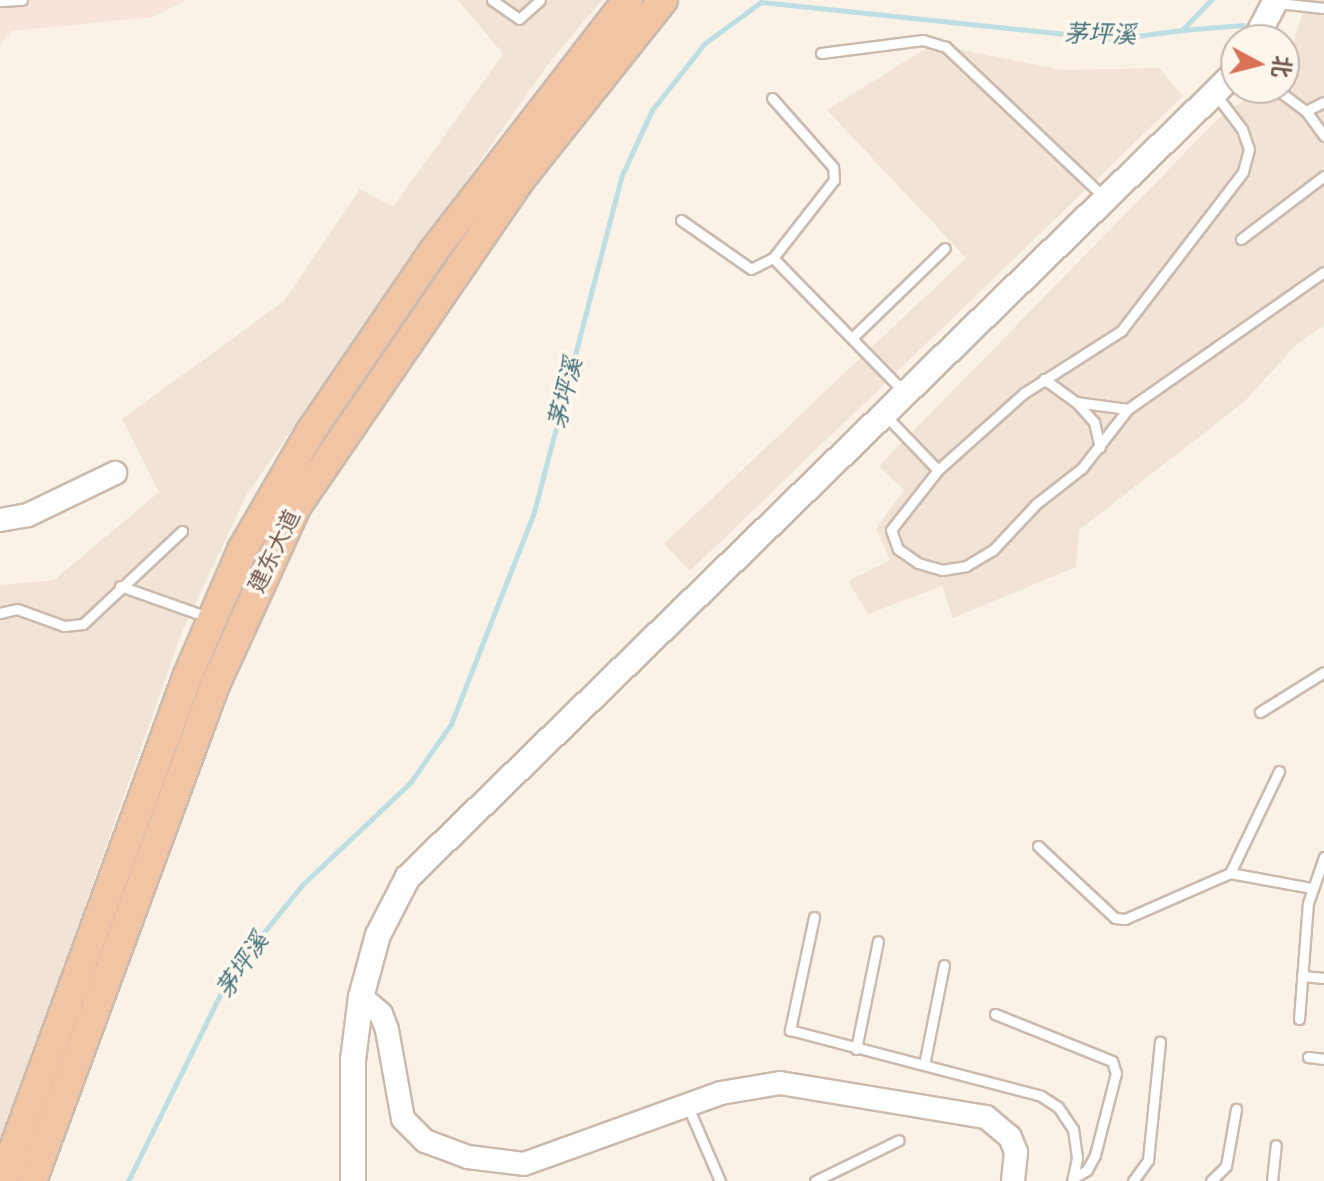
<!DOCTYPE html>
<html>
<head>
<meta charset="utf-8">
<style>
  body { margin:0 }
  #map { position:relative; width:1324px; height:1181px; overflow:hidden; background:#faf2e7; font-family:"Archivo Narrow","Noto Sans SC",sans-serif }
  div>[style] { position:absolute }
  .residential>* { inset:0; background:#f1e4d6 }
  .commercial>* { inset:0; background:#f9e4db }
  .stream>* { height:5px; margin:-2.5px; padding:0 2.5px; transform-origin:2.5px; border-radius:2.5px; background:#bddee2 }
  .roads { filter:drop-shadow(2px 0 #cbbaae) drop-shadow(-2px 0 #cbbaae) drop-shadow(0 2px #cbbaae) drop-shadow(0 -2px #cbbaae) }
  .service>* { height:9px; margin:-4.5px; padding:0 4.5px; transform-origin:4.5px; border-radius:4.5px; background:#fff }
  .tertiary>* { height:22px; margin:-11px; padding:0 11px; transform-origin:11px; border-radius:11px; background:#fff }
  .secondary>* { height:24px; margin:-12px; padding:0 12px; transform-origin:12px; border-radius:12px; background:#fff }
  .trunk>* { height:28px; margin:-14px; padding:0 14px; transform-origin:14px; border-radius:14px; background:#f1c4a4 }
  span { translate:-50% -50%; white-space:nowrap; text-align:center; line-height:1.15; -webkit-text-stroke:7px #fdf6ed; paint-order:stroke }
  .street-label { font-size:22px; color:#71594d }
  .water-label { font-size:24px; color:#46747c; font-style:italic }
  .north { position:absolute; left:1220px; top:24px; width:80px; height:80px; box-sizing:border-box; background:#fdf6ed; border:2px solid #c5b7ad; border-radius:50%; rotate:97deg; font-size:22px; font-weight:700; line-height:32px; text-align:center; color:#71594d }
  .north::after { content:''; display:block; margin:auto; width:28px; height:36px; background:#d97157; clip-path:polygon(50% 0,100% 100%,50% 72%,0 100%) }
</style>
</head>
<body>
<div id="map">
  <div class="residential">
    <div style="clip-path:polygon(458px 0,602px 0,548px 64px,247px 494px,182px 632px,0 1146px,0 585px,54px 580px,159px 492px,122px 419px,284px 301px,360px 189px,393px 207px,503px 54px)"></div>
    <div style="clip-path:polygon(1307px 0,1324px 0,1324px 325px,1296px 345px,1244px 402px,1079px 530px,1076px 567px,953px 618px,942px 586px,868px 614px,848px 581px,890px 560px,876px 528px,904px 490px,879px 466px,1219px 118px,1261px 88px,1284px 88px,1284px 71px)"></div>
    <div style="clip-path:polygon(933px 44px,1062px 70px,1159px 68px,1183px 96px,690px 571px,664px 544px,966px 258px,827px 110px)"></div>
  </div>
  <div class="commercial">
    <div style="clip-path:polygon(0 0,187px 0,153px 17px,12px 31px,0 43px)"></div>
  </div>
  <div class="stream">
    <div style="left:1182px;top:30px;width:61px;rotate:-4.7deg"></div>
    <div style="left:128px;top:1181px;width:232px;rotate:-63.7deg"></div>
    <div style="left:231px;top:973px;width:113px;rotate:-51.1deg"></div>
    <div style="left:302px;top:885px;width:149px;rotate:-43.4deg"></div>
    <div style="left:410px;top:783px;width:72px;rotate:-55.2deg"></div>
    <div style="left:451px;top:724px;width:228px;rotate:-68.6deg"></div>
    <div style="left:534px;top:512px;width:348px;rotate:-75.4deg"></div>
    <div style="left:622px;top:175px;width:72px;rotate:-65.2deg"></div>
    <div style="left:652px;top:110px;width:85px;rotate:-51.7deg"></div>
    <div style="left:705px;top:43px;width:69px;rotate:-36.2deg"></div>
    <div style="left:761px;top:2px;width:354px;rotate:6deg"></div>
    <div style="left:1113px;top:39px;width:70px;rotate:-7.4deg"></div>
    <div style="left:1182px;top:30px;width:42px;rotate:-46deg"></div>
  </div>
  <div class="roads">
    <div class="service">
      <div style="left:492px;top:0;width:33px;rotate:35deg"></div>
      <div style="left:519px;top:19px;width:28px;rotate:-42deg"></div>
      <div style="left:0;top:1px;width:22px;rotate:-3deg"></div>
      <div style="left:1278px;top:3px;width:46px;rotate:6.2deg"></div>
      <div style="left:821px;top:53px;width:103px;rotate:-7.3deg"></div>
      <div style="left:923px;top:40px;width:24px;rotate:17deg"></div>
      <div style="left:946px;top:47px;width:218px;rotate:43.5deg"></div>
      <div style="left:1275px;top:88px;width:39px;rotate:37deg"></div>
      <div style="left:1306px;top:111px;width:20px;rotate:-27deg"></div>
      <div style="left:1216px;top:95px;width:43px;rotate:52.6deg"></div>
      <div style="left:1242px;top:129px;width:21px;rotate:71deg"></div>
      <div style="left:1249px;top:149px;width:24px;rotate:105deg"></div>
      <div style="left:1243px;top:172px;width:200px;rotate:127.5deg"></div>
      <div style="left:1121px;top:331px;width:115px;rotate:147.4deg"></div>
      <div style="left:1024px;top:393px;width:115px;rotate:138.2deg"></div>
      <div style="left:938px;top:470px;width:76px;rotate:128.1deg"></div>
      <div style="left:891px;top:530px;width:20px;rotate:70deg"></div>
      <div style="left:898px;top:549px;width:24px;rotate:35deg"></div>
      <div style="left:918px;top:563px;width:25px;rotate:16deg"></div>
      <div style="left:942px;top:570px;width:24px;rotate:-9deg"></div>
      <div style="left:966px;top:566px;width:31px;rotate:-31deg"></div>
      <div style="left:993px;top:550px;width:63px;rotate:-46.9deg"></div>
      <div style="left:1036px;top:504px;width:58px;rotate:-38deg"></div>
      <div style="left:1082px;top:468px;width:75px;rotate:-52.1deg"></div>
      <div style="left:1128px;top:409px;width:239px;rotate:-35deg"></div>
      <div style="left:1306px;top:111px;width:31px;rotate:54deg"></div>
      <div style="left:681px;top:220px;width:85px;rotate:35deg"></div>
      <div style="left:751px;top:269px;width:25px;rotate:-27deg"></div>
      <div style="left:773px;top:258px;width:99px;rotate:-52deg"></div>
      <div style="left:834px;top:180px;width:13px;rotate:-94deg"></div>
      <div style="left:833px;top:167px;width:92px;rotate:-131.5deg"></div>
      <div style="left:1241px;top:239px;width:104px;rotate:-37.2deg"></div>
      <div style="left:773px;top:258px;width:189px;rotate:45.6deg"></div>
      <div style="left:852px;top:338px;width:129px;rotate:-44.1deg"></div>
      <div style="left:1044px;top:379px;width:39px;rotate:36deg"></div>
      <div style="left:1076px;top:402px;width:52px;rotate:7.7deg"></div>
      <div style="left:1076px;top:402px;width:27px;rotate:48deg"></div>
      <div style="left:1094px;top:422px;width:26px;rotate:77deg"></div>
      <div style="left:885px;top:415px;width:76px;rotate:46.1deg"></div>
      <div style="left:120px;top:586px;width:96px;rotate:19.4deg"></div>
      <div style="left:0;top:613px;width:17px;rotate:-13deg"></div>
      <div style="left:17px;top:609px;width:50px;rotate:19.9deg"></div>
      <div style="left:64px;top:626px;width:19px;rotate:-6deg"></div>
      <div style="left:83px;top:624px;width:136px;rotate:-43.2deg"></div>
      <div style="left:1260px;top:712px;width:75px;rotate:-32deg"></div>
      <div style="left:1038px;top:846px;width:105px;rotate:43.1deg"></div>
      <div style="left:1115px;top:918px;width:10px;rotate:6deg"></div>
      <div style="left:1125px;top:919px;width:115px;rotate:-23.7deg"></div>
      <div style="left:1230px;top:873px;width:82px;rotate:10.5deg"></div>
      <div style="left:1230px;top:873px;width:113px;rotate:-64.3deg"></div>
      <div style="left:814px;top:917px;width:116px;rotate:102deg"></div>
      <div style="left:790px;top:1030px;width:260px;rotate:14.7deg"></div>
      <div style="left:1041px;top:1096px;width:20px;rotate:33deg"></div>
      <div style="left:1058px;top:1107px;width:27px;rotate:56deg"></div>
      <div style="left:1073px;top:1129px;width:29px;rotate:82deg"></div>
      <div style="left:1077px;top:1158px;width:24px;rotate:102deg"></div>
      <div style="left:1302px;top:976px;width:22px;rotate:5deg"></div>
      <div style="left:995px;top:1014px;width:126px;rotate:21.9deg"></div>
      <div style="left:1112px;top:1061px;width:13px;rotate:72deg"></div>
      <div style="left:1116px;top:1073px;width:85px;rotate:104.4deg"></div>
      <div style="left:1095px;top:1155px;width:17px;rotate:118deg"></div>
      <div style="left:1087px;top:1170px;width:16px;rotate:150deg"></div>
      <div style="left:1299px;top:1019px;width:116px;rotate:-85.6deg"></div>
      <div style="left:1308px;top:903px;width:49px;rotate:-70.8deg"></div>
      <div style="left:856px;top:1049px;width:110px;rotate:-78.5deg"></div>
      <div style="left:1308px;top:1057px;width:16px;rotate:7deg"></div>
      <div style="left:924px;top:1065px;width:102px;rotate:-78.7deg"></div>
      <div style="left:688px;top:1107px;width:81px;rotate:66.6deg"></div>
      <div style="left:815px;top:1181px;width:93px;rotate:-26deg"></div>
      <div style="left:1133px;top:1181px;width:26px;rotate:-54deg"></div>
      <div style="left:1148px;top:1160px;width:119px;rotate:-84.2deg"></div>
      <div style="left:1211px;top:1181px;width:21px;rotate:-45deg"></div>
      <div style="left:1226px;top:1166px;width:58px;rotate:-80deg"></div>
      <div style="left:1272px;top:1181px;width:36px;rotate:-84deg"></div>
    </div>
    <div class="tertiary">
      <div style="left:0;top:520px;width:28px;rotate:-10deg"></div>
      <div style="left:28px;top:515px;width:97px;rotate:-25.8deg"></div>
      <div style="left:361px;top:997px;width:26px;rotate:40deg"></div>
      <div style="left:381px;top:1014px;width:17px;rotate:69deg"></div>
      <div style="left:387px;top:1030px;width:90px;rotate:79.8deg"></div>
      <div style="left:403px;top:1119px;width:31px;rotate:45deg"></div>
      <div style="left:425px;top:1141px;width:46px;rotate:20.4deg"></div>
      <div style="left:468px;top:1157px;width:56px;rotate:7.1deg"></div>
      <div style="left:524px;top:1164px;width:209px;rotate:-19.8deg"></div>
      <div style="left:721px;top:1093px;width:60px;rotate:-9.6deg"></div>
      <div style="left:780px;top:1083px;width:209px;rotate:9.4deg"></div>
      <div style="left:986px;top:1117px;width:31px;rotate:40deg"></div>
      <div style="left:1010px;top:1137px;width:16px;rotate:68deg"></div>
      <div style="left:1016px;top:1152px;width:29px;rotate:96deg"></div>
    </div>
    <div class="secondary">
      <div style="left:1255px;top:40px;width:45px;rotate:-62.3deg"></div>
      <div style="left:353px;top:1181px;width:121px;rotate:-90deg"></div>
      <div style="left:353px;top:1060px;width:64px;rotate:-82.8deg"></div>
      <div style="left:361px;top:997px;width:64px;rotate:-74.7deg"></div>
      <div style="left:378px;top:935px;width:65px;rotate:-62.7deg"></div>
      <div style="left:408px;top:877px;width:1155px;rotate:-44.19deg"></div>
    </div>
    <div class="trunk">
      <div style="left:2px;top:1181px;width:539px;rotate:-69.82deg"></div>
      <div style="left:188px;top:675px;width:136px;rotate:-66.6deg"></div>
      <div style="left:242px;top:550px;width:138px;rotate:-59.9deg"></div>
      <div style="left:311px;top:431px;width:217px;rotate:-55.7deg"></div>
      <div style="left:433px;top:252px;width:319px;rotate:-52.3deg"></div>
      <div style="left:32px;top:1181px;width:529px;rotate:-69.75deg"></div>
      <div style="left:215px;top:685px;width:196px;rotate:-65.5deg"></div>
      <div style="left:296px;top:507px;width:395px;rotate:-55.6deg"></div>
      <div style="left:519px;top:181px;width:231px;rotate:-51.5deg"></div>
    </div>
  </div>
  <div class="street-label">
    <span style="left:274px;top:551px;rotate:-64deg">建东大道</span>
  </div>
  <div class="water-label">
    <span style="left:1100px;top:34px;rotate:1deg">茅坪溪</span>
    <span style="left:565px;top:393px;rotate:-76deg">茅坪溪</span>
    <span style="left:242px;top:965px;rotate:-56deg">茅坪溪</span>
  </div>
  <div class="north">北</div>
</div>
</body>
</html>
